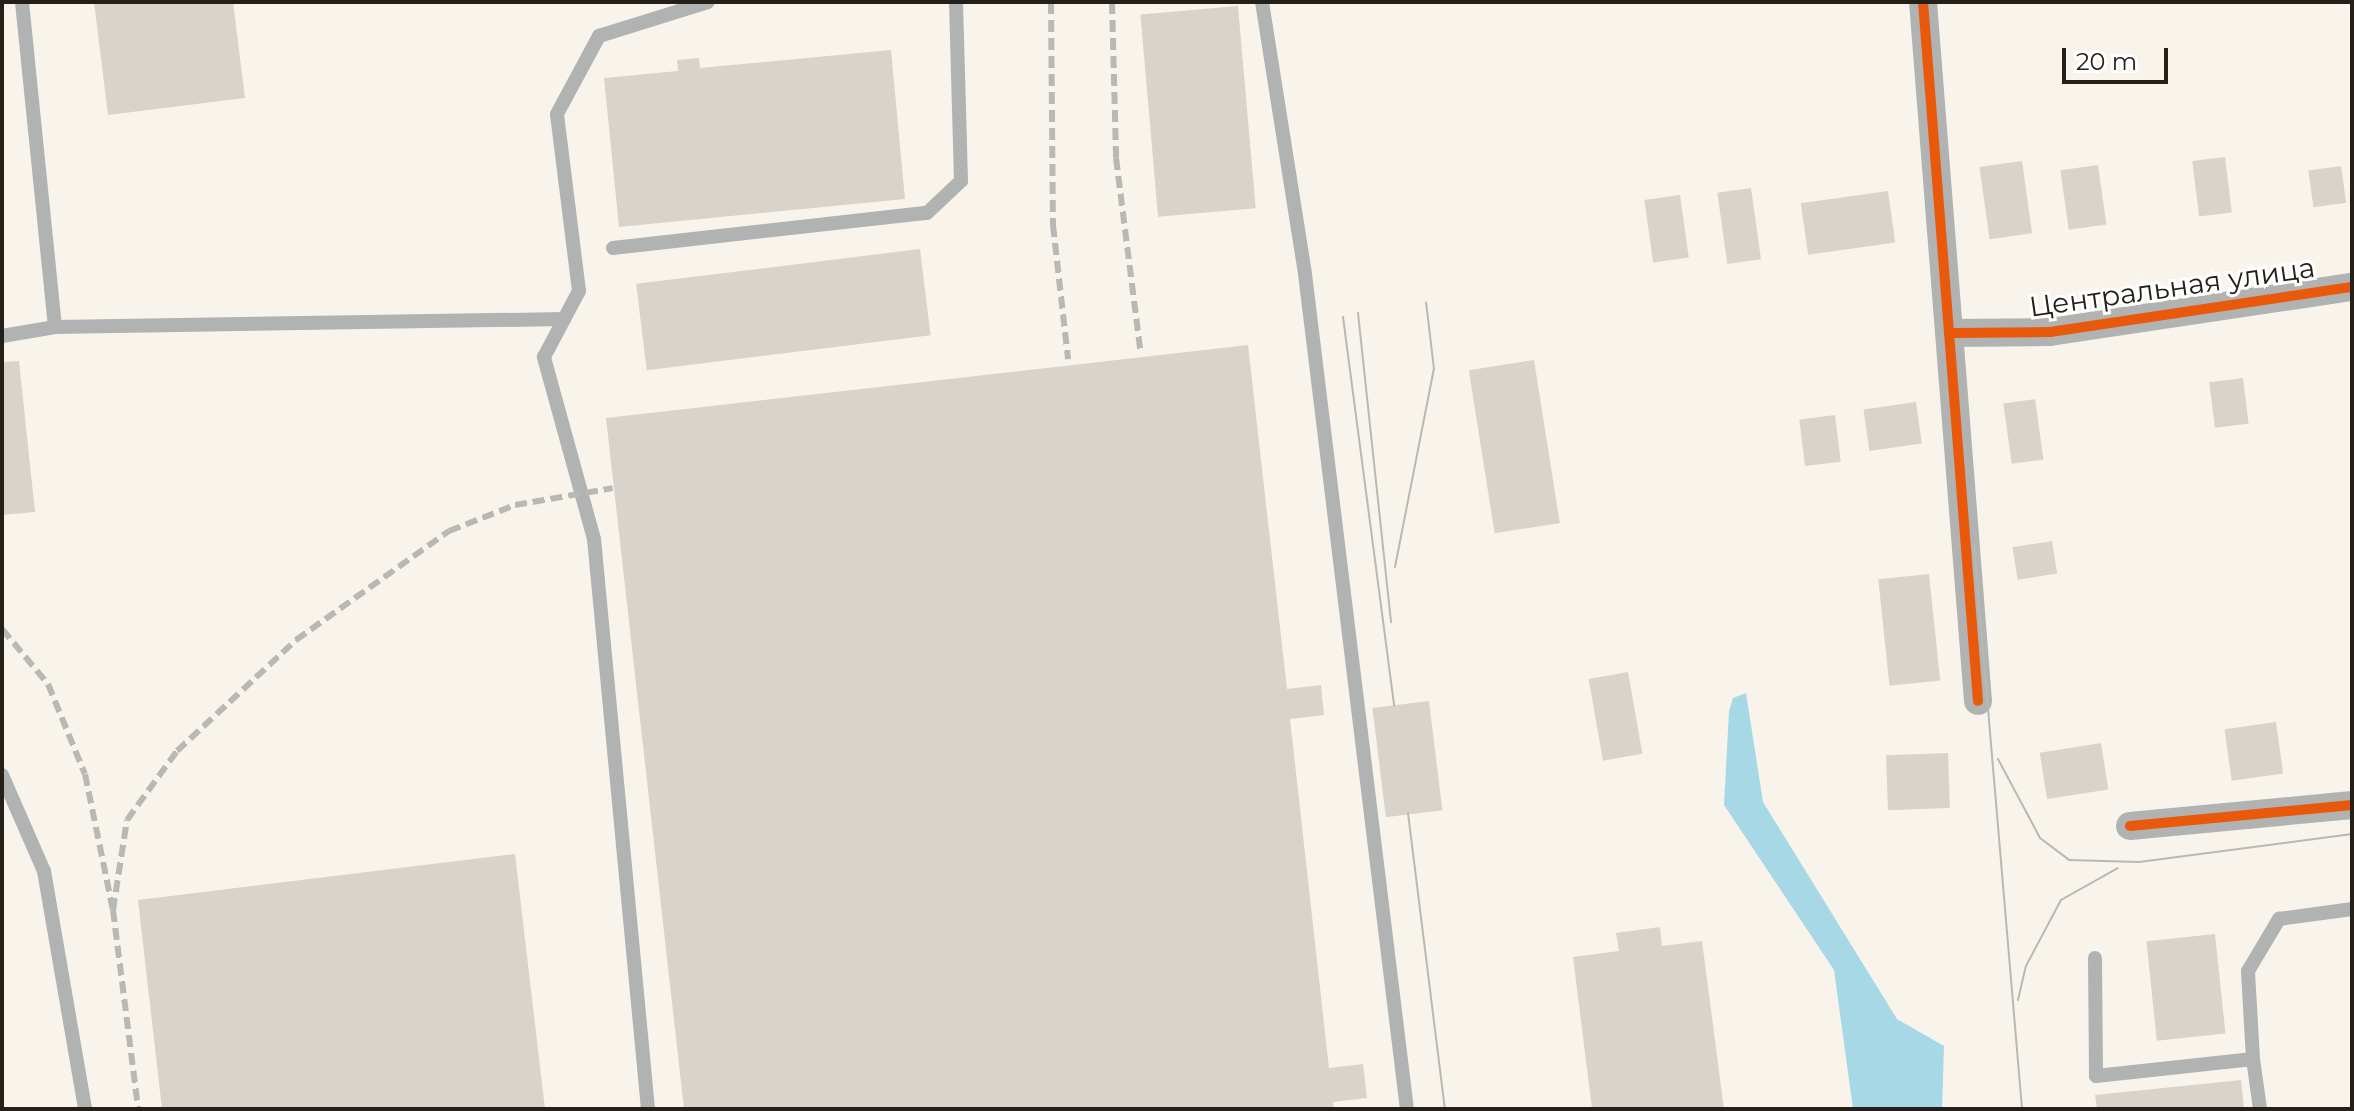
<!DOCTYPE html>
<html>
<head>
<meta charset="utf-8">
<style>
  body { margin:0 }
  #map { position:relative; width:2354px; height:1111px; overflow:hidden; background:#f8f4ec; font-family:Montserrat,sans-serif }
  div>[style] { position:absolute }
  .water>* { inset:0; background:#a6d9e5 }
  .building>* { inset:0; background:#d8d4cc; transform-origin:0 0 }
  .lane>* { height:14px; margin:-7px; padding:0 7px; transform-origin:7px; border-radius:7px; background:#b1b3b2 }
  .street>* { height:28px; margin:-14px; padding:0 14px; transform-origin:14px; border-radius:14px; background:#b1b3b2 }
  .tram>* { height:2px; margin:-1px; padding:0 1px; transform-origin:1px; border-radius:1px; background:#b8b8b4 }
  .rail>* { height:6px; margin-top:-3px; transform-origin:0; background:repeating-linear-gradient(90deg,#b8b8b4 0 12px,transparent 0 18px) }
  .cycleway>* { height:10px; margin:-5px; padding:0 5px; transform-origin:5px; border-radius:5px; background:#e8590c }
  span { translate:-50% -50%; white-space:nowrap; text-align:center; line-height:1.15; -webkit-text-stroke:6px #fff; paint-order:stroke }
  .street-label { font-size:28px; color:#242019 }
  .frame { position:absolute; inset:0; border:4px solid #242019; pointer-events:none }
  .scale { position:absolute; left:2062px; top:48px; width:106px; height:36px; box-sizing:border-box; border:4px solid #242019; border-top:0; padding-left:10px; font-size:24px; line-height:28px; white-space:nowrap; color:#242019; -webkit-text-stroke:6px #fff; paint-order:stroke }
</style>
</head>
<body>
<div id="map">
  <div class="water">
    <div style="clip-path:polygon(1746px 693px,1763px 802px,1897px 1019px,1944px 1046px,1942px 1109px,1853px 1109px,1834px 970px,1724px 805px,1729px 711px,1733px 698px)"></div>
  </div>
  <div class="building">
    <div style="clip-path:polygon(94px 2px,233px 2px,245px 98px,108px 115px)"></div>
    <div style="left:1238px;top:6px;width:203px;height:98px;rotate:85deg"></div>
    <div style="clip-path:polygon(891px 50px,905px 199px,619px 227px,604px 78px,678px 71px,677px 60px,699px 58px,700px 68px)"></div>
    <div style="left:2225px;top:157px;width:56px;height:33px;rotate:83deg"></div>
    <div style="left:2022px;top:161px;width:73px;height:43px;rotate:82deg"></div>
    <div style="left:2098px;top:165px;width:60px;height:38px;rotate:82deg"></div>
    <div style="left:2341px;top:166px;width:37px;height:33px;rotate:82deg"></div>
    <div style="left:1751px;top:188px;width:72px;height:34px;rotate:82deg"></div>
    <div style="left:1888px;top:191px;width:52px;height:88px;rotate:82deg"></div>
    <div style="left:1680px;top:195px;width:63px;height:36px;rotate:82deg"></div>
    <div style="left:920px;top:249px;width:87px;height:286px;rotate:83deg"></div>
    <div style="clip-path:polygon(1248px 345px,1287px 689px,1321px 685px,1324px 715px,1290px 719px,1329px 1068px,1363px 1064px,1367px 1098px,1333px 1102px,1334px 1109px,684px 1109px,606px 418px)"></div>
    <div style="left:1534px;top:360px;width:165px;height:66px;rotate:81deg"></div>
    <div style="clip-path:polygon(19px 361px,35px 512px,2px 515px,2px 362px)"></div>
    <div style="left:2243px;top:378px;width:46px;height:34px;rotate:83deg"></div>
    <div style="left:2035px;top:399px;width:61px;height:32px;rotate:82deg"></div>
    <div style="left:1916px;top:402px;width:42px;height:53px;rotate:82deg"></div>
    <div style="left:1835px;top:415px;width:47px;height:36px;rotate:83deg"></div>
    <div style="left:2052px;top:541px;width:33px;height:40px;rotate:81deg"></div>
    <div style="left:1929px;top:574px;width:107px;height:51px;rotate:84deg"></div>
    <div style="left:1628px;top:672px;width:83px;height:40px;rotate:80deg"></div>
    <div style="left:1429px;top:701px;width:110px;height:57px;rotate:83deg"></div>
    <div style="left:2276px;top:722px;width:52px;height:52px;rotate:82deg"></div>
    <div style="left:2101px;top:743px;width:47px;height:62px;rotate:81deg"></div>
    <div style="left:1948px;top:753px;width:55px;height:62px;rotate:88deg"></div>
    <div style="clip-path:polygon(515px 854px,545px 1109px,162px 1109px,138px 900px)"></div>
    <div style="clip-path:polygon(1660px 927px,1662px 946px,1702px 941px,1724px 1109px,1592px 1109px,1573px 957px,1619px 951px,1616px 933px)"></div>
    <div style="left:2215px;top:934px;width:100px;height:69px;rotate:84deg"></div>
    <div style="clip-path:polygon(2241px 1080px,2244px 1109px,2097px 1109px,2095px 1095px)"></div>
  </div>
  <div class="lane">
    <div style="left:1262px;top:2px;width:275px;rotate:81deg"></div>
    <div style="left:1305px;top:274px;width:841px;rotate:83.04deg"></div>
    <div style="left:613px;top:248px;width:316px;rotate:-6.4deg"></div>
    <div style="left:927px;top:213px;width:47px;rotate:-43.3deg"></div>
    <div style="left:961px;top:181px;width:179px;rotate:-91.6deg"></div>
    <div style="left:55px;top:327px;width:509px;rotate:-0.9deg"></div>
    <div style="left:2px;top:336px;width:54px;rotate:-9.6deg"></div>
    <div style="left:55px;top:327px;width:327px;rotate:-95.8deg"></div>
    <div style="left:2px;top:775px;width:105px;rotate:66.4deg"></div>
    <div style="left:44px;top:871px;width:242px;rotate:80.2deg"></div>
    <div style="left:2095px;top:958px;width:118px;rotate:89.5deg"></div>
    <div style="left:2096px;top:1076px;width:158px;rotate:-6.2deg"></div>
    <div style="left:2253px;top:1059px;width:88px;rotate:-93.3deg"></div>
    <div style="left:2248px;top:971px;width:61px;rotate:-59.2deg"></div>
    <div style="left:2279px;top:919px;width:74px;rotate:-7.8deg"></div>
    <div style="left:2253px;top:1059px;width:50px;rotate:82deg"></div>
    <div style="left:648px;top:1109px;width:573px;rotate:-95.41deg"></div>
    <div style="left:594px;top:539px;width:189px;rotate:-105.4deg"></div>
    <div style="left:544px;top:357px;width:75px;rotate:-62.1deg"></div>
    <div style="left:579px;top:291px;width:178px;rotate:-97.1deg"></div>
    <div style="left:557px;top:114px;width:89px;rotate:-61.7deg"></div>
    <div style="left:599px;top:36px;width:114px;rotate:-17.3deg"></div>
  </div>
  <div class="street">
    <div style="left:1923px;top:2px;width:701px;rotate:85.5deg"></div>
    <div style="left:1951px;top:333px;width:99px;rotate:-0.6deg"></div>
    <div style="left:2050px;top:332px;width:305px;rotate:-8.5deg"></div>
    <div style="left:2130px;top:826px;width:223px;rotate:-5.4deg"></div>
  </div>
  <div class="tram">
    <div style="left:1358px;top:313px;width:311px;rotate:83.9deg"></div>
    <div style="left:1343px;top:317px;width:392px;rotate:82.5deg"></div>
    <div style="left:1974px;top:544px;width:567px;rotate:85.14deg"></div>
    <div style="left:1395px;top:567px;width:202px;rotate:-78.9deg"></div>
    <div style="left:1434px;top:369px;width:67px;rotate:-96.8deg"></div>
    <div style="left:1998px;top:759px;width:89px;rotate:62deg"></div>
    <div style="left:2040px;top:838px;width:36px;rotate:37deg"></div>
    <div style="left:2069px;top:860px;width:70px;rotate:1.6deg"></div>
    <div style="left:2139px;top:862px;width:215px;rotate:-7.5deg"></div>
    <div style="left:1408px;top:813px;width:298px;rotate:82.9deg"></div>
    <div style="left:2018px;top:1000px;width:35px;rotate:-77deg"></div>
    <div style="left:2026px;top:966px;width:75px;rotate:-62.1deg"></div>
    <div style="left:2061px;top:900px;width:65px;rotate:-29.3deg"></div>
  </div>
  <div class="rail">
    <div style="left:1051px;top:2px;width:223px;rotate:89.5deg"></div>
    <div style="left:1053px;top:225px;width:135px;rotate:83.6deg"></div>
    <div style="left:1112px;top:2px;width:156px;rotate:88.5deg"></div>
    <div style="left:1116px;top:158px;width:193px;rotate:82.8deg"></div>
    <div style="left:2px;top:629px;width:72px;rotate:50.1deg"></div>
    <div style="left:48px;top:684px;width:97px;rotate:67.7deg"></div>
    <div style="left:85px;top:774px;width:139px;rotate:78.4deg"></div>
    <div style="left:113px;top:910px;width:201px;rotate:82.8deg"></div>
    <div style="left:113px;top:910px;width:91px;rotate:-81.2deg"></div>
    <div style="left:127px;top:820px;width:85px;rotate:-54.1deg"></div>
    <div style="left:177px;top:751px;width:163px;rotate:-43deg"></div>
    <div style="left:296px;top:640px;width:188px;rotate:-35.5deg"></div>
    <div style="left:449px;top:531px;width:71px;rotate:-21.5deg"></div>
    <div style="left:515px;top:505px;width:99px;rotate:-9.8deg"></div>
  </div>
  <div class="cycleway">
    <div style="left:1923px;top:2px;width:701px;rotate:85.5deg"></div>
    <div style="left:1951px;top:333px;width:99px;rotate:-0.6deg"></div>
    <div style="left:2050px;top:332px;width:305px;rotate:-8.5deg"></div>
    <div style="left:2130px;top:826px;width:223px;rotate:-5.4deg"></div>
  </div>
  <div class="street-label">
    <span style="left:2172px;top:287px;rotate:-8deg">Центральная улица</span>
  </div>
  <div class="frame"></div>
  <div class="scale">20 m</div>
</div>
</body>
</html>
